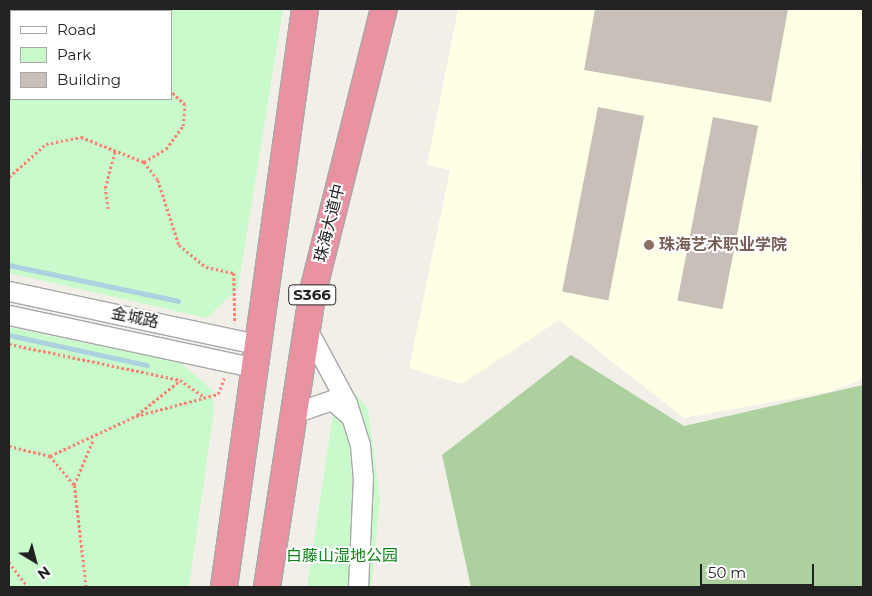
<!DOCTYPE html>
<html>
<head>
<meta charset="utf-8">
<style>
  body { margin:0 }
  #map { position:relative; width:872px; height:596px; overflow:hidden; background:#f2efe9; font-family:Montserrat,"Noto Sans SC",sans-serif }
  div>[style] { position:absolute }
  .education>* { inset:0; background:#ffffe5 }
  .forest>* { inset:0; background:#add19e }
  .park>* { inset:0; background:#c8facc }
  .stream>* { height:4.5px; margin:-2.25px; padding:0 2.25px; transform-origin:2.25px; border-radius:2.25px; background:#aad3df }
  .building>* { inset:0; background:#c7bfb8; transform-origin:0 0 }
  .path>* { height:2.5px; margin-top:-1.25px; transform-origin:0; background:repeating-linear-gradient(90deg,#fa8072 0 2.5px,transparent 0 5px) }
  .roads { filter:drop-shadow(1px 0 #a9a9a9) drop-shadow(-1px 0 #a9a9a9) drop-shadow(0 1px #a9a9a9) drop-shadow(0 -1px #a9a9a9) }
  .minor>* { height:19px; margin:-9.5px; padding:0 9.5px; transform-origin:9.5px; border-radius:9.5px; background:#fff }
  .highway>* { height:26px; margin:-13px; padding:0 13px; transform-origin:13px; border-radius:13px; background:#e892a2 }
  .dots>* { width:14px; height:14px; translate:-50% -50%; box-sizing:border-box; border:2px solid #fff; border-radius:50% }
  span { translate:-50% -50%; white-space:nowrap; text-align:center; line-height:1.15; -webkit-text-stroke:4px #fff; paint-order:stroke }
  .shield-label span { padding:1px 4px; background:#fff; border:1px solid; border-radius:4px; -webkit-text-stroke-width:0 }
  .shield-label { font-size:15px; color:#222; font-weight:700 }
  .street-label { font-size:16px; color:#222 }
  .education-label { font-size:16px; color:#785e54; font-weight:700 }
  .left { translate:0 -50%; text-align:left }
  .park-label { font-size:16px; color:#0c8416 }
  .frame { position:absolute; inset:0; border:10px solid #222; pointer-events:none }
  .legend { position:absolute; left:10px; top:10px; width:162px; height:90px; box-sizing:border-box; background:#fff; border:1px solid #a7a7a7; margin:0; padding:6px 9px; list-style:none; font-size:15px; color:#222 }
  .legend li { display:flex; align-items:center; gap:10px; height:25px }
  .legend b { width:25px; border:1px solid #a7a7a7 }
  .north { position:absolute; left:10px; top:536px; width:50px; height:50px; -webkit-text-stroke:4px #fff; paint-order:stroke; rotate:143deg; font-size:14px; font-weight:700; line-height:20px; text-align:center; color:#222 }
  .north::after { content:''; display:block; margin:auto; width:18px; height:22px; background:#222; clip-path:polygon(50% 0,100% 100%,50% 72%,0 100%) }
  .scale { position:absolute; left:700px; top:564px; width:114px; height:22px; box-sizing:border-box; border:2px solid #222; border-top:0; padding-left:6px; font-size:15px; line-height:18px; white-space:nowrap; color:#222; -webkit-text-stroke:4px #fff; paint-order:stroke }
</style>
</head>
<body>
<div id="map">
  <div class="education">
    <div style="clip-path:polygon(458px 9px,863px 9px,863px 147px,860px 151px,863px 379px,832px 391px,684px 418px,559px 320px,462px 384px,409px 368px,450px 170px,427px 165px)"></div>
  </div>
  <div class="forest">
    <div style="clip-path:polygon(571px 355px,684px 426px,863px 385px,863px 587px,471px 587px,442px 455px)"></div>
  </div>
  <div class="park">
    <div style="clip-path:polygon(evenodd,9px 9px,283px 9px,238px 288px,207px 318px,9px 273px,9px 9px,11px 11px,171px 11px,171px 99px,11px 99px,11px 11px)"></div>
    <div style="clip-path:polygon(9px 327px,181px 363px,212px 390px,214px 410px,189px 587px,9px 587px)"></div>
    <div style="clip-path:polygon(339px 374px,368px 409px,380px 500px,371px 587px,307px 587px)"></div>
  </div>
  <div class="stream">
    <div style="left:9px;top:265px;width:173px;rotate:12deg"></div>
    <div style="left:9px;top:335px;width:141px;rotate:12.3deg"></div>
  </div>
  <div class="building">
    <div style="clip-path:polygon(595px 9px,788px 9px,771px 102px,584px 70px)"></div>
    <div style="left:598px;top:107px;width:47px;height:188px;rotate:11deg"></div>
    <div style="left:713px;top:117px;width:46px;height:187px;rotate:11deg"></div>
  </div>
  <div class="path">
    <div style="left:168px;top:11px;width:3px;rotate:-45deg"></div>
    <div style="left:144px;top:162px;width:26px;rotate:-31deg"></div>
    <div style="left:166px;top:149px;width:29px;rotate:-54deg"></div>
    <div style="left:183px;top:126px;width:21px;rotate:-85deg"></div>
    <div style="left:185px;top:105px;width:19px;rotate:-137deg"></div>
    <div style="left:9px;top:177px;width:50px;rotate:-41.7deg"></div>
    <div style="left:46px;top:144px;width:36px;rotate:-11deg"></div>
    <div style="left:81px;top:137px;width:68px;rotate:21.6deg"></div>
    <div style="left:144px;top:162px;width:23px;rotate:52deg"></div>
    <div style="left:158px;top:180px;width:68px;rotate:72.1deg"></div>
    <div style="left:179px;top:245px;width:35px;rotate:39deg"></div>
    <div style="left:206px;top:267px;width:29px;rotate:12deg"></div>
    <div style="left:234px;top:273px;width:50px;rotate:88.9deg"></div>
    <div style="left:108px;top:209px;width:21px;rotate:-98deg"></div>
    <div style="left:105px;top:188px;width:38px;rotate:-75deg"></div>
    <div style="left:9px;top:344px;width:175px;rotate:11.9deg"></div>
    <div style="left:180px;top:380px;width:29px;rotate:35deg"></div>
    <div style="left:137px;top:415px;width:54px;rotate:-39deg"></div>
    <div style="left:9px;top:446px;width:42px;rotate:13.7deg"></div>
    <div style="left:50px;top:456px;width:95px;rotate:-24.9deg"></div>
    <div style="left:136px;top:416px;width:85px;rotate:-15deg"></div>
    <div style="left:218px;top:394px;width:17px;rotate:-69deg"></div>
    <div style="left:50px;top:456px;width:38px;rotate:50deg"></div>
    <div style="left:9px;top:562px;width:31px;rotate:53deg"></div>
    <div style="left:86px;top:587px;width:103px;rotate:-96.7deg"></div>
    <div style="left:74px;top:485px;width:49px;rotate:-67.1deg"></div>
  </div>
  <div class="roads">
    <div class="minor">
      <div style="left:9px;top:291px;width:257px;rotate:12.1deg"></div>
      <div style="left:9px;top:315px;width:253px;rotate:12.1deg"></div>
      <div style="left:306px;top:327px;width:86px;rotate:61.7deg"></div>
      <div style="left:347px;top:403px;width:44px;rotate:72.8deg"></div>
      <div style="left:360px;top:445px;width:32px;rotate:85deg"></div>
      <div style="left:363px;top:477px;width:110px;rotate:92.6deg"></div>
      <div style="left:291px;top:414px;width:43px;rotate:-18.9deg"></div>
      <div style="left:332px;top:400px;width:23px;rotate:41deg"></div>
    </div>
    <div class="highway">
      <div style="left:224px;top:587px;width:584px;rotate:-82.02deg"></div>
      <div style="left:267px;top:587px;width:295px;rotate:-81.2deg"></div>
      <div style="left:312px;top:295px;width:295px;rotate:-75.9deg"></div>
    </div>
  </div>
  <div class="dots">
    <div style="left:649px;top:245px;background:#8d6e63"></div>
  </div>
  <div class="shield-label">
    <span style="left:312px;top:295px">S366</span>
  </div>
  <div class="street-label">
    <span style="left:330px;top:223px;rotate:-76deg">珠海大道中</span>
    <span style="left:135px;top:318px;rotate:12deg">金城路</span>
  </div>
  <div class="education-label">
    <span class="left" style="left:659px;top:245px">珠海艺术职业学院</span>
  </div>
  <div class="park-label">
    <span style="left:342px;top:556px">白藤山湿地公园</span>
  </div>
  <div class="frame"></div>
  <ul class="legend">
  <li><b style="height:6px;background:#fff"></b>Road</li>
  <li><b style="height:14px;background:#c8facc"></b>Park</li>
  <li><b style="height:14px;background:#c7bfb8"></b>Building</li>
  </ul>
  <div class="north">N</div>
  <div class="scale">50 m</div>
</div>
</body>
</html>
